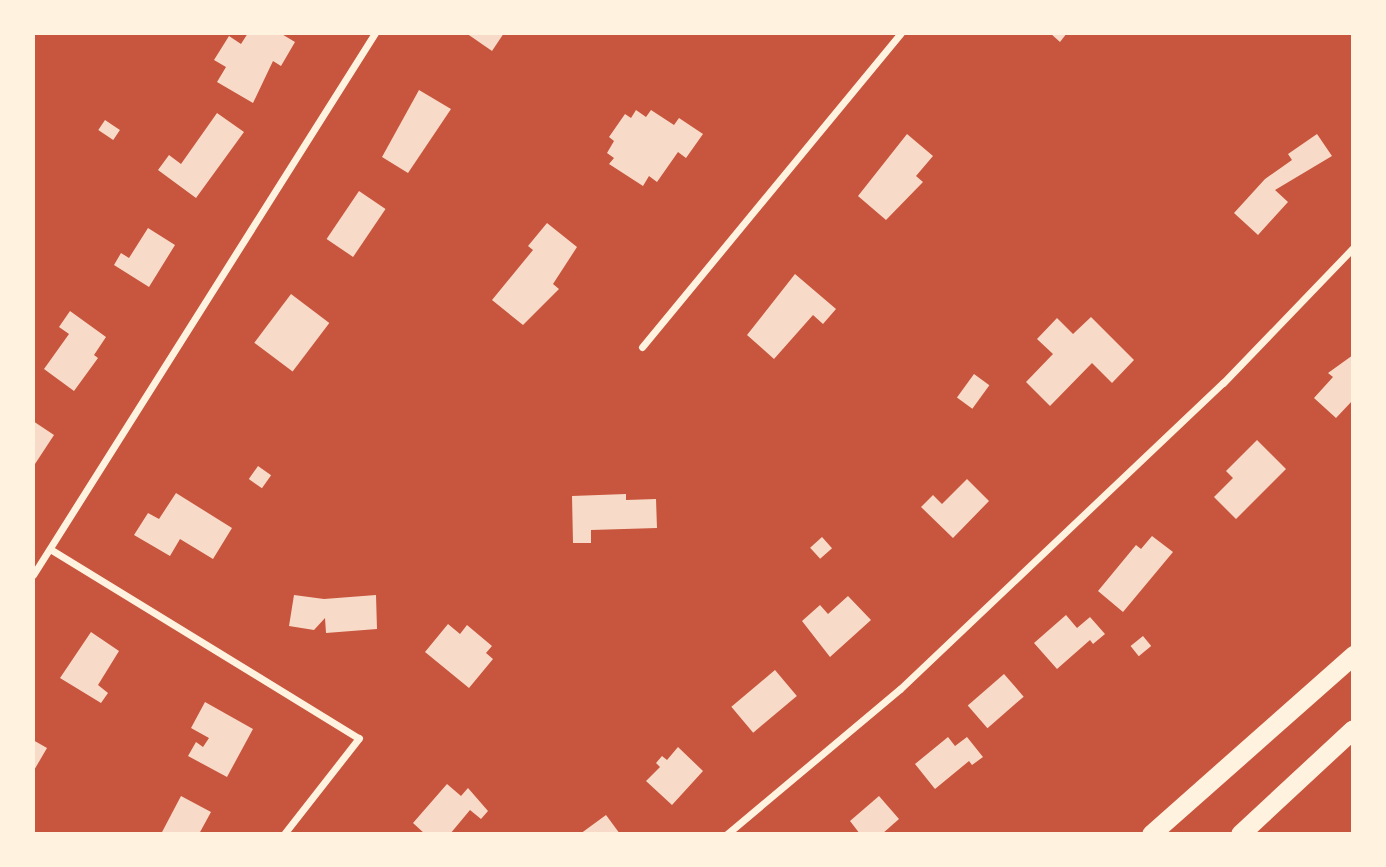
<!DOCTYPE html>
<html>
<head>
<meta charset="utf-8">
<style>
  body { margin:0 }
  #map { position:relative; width:1386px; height:867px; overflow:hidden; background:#c8553d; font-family:"Varela Round",sans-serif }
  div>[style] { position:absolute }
  .building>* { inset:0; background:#f7dbc8; transform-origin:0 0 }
  .minor>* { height:7px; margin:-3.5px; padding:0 3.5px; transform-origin:3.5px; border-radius:3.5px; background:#fff3e0 }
  .motorway>* { height:19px; margin:-9.5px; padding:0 9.5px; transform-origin:9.5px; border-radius:9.5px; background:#fff3e0 }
  span { translate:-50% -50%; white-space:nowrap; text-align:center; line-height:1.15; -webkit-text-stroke:7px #fff3e0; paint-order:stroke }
  .frame { position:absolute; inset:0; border:35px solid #fff3e0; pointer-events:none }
</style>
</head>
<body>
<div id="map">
  <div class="building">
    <div style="clip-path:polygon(248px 33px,280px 33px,295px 42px,281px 66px,273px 61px,253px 103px,217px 82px,226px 67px,214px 60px,229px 36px,241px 44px)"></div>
    <div style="clip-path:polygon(466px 33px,504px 33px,492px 51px)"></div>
    <div style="clip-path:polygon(1050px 33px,1067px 33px,1060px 42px)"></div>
    <div style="clip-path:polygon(419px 90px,451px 109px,408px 173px,382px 157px)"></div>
    <div style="clip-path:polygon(636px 110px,646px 117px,651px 110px,674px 125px,679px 118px,703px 134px,686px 158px,678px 152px,657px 182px,649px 176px,643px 186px,609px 164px,614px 158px,607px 153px,614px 141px,609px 137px,625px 114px,631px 118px)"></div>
    <div style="clip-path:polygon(217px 113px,244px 132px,196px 198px,158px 170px,169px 155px,181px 164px)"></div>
    <div style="left:105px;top:120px;width:18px;height:12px;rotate:34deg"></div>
    <div style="clip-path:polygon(907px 134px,933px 156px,916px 176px,923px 182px,886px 220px,858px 196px)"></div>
    <div style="clip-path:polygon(1317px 134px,1332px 156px,1275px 190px,1288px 202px,1258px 235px,1234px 213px,1265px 179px,1292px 160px,1288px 154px)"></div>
    <div style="left:359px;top:191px;width:32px;height:58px;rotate:34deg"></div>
    <div style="clip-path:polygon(547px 223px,577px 247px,553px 284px,559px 289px,523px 325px,492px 300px,533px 250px,528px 246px)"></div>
    <div style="clip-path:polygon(148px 228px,175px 245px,149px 287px,114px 265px,121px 253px,129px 258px)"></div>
    <div style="clip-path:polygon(795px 274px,836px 309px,823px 324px,813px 315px,774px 359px,747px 335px)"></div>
    <div style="left:291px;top:294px;width:48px;height:61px;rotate:37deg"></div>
    <div style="clip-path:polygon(70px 311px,106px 337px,94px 355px,98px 358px,74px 391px,44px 369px,69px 334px,59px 327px)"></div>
    <div style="clip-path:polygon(1091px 317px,1134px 360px,1112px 383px,1092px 363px,1050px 406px,1026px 382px,1053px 354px,1037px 339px,1057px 318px,1073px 334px)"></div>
    <div style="clip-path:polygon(1353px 355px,1353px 400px,1336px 418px,1314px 398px,1333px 377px,1328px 373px)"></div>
    <div style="left:974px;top:374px;width:19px;height:29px;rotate:36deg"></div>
    <div style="clip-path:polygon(33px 421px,54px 435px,33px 467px)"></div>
    <div style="clip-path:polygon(1257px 440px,1286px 469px,1236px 519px,1214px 497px,1233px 478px,1226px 471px)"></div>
    <div style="left:258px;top:466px;width:16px;height:16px;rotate:35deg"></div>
    <div style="clip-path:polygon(967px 479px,989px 501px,953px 538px,921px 507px,933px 495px,942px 504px)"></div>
    <div style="clip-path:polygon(176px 493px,232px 528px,213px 559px,180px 539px,170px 556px,134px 535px,148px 513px,159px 519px)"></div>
    <div style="clip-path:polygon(626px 494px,626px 500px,656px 499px,657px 528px,591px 530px,591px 543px,573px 543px,572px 496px)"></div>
    <div style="clip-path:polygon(1152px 536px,1173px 552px,1123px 612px,1098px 591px,1136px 545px,1141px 549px)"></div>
    <div style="left:822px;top:537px;width:15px;height:16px;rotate:48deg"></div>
    <div style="clip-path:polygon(294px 595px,324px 599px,376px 595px,377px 629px,326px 633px,325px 618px,314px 630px,289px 626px)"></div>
    <div style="clip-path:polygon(848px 596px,871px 620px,830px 657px,802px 621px,820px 605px,828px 614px)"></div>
    <div style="clip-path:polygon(1066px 615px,1077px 628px,1090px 617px,1105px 634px,1093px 644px,1090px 640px,1057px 669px,1034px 643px)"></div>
    <div style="clip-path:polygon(448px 624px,460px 634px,467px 625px,492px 646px,486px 653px,493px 659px,469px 688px,425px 652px)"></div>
    <div style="clip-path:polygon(91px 632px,119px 651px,98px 685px,108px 693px,101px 703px,60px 678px)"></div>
    <div style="left:1143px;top:636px;width:13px;height:16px;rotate:51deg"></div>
    <div style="left:775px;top:670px;width:34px;height:57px;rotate:50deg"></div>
    <div style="left:1004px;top:674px;width:30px;height:48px;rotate:49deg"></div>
    <div style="clip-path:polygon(205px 702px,253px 729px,227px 777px,188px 756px,196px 742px,203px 747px,209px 738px,191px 728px)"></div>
    <div style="clip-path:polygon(948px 737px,955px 746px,967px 737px,983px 757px,972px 765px,969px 761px,935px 789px,915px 764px)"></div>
    <div style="clip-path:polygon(33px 740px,47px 748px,33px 772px)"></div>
    <div style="clip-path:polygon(678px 747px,703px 771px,672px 805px,646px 781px,660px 767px,656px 763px,662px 756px,667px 760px)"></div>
    <div style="clip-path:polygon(447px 784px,461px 796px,468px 788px,488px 811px,481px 819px,470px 810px,450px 834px,425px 834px,413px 823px)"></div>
    <div style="clip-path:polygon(181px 796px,211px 812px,199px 834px,161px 834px)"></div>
    <div style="clip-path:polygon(879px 796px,899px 819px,882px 834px,860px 834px,850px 821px)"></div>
    <div style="clip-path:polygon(606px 815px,620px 834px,580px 834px)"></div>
  </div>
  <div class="minor">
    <div style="left:642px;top:347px;width:407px;rotate:-50.5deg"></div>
    <div style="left:50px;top:549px;width:362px;rotate:31.5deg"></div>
    <div style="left:359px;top:738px;width:122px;rotate:128deg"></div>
    <div style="left:33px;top:575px;width:641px;rotate:-57.75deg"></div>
    <div style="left:727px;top:834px;width:226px;rotate:-40deg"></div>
    <div style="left:900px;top:689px;width:445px;rotate:-43.5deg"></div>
    <div style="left:1223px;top:383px;width:187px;rotate:-46.1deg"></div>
  </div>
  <div class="motorway">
    <div style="left:1151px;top:834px;width:270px;rotate:-41.5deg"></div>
    <div style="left:1240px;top:834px;width:154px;rotate:-42.9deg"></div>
  </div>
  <div class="frame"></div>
</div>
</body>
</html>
